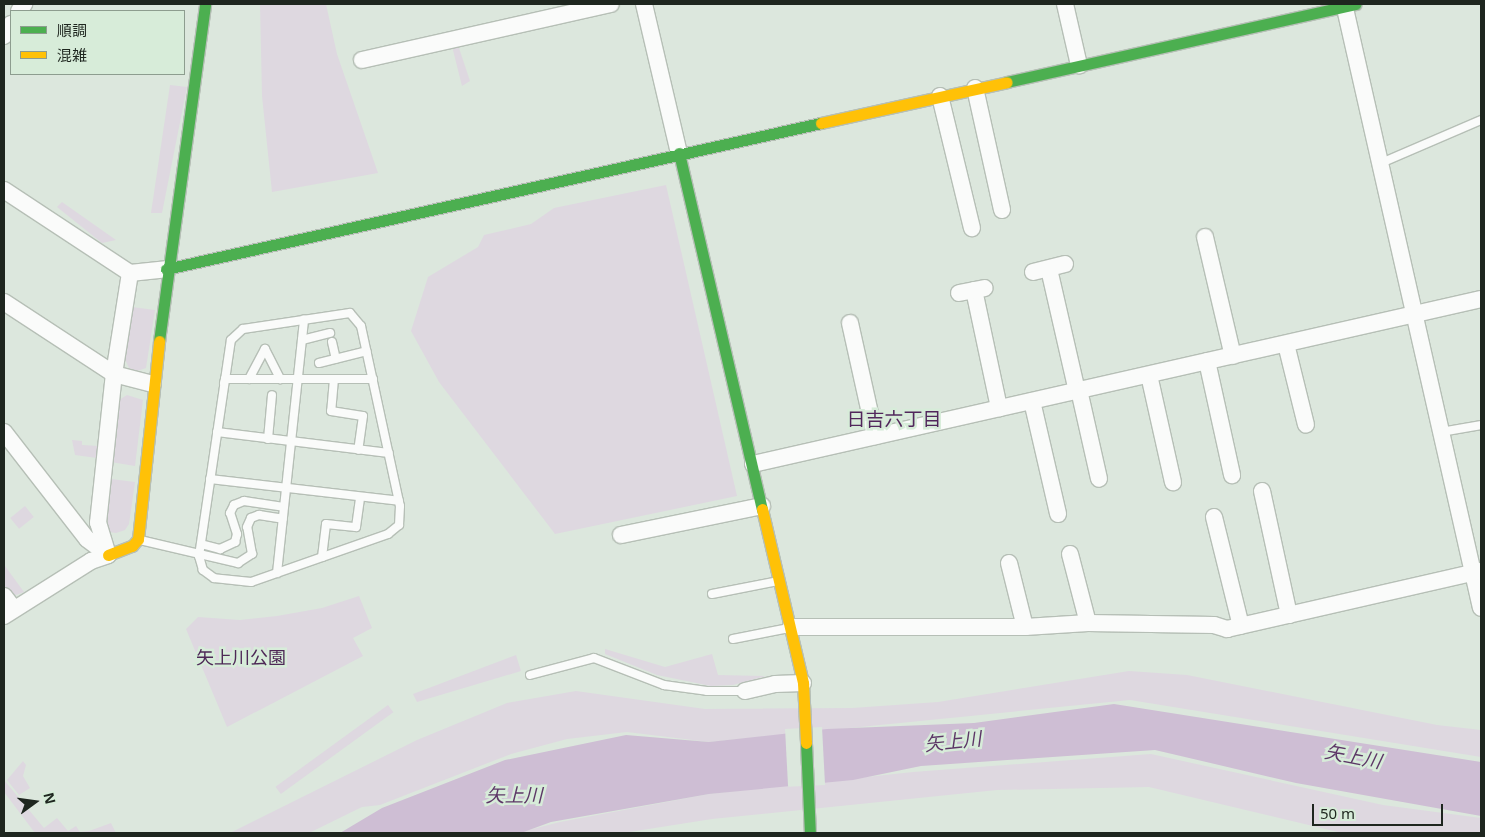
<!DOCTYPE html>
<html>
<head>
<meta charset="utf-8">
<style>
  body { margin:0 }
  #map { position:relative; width:1485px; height:837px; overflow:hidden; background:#dce7dd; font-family:"Noto Sans","Noto Sans JP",sans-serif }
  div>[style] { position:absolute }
  .green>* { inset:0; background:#ded8e0; transform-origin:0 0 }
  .water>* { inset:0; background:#cebed4 }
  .pier>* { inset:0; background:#dce7dd; transform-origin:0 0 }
  .roads { filter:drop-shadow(1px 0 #b6bfb6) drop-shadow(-1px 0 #b6bfb6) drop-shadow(0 1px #b6bfb6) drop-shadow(0 -1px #b6bfb6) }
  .lane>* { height:8px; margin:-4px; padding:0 4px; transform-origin:4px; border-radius:4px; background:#fafbfa }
  .street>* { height:16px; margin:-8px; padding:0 8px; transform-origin:8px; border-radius:8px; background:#fafbfa }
  .fast>* { height:11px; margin:-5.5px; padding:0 5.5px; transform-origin:5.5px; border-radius:5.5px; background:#4caf50 }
  .slow>* { height:11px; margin:-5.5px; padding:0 5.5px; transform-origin:5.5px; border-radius:5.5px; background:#ffc107 }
  span { translate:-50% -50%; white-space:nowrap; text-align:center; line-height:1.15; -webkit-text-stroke:5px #d7ecd9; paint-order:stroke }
  .park-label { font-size:18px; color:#4e2857 }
  .neighbourhood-label { font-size:19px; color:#51275c }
  .water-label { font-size:19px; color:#5d3767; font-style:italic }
  .frame { position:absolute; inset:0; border:5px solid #1e261f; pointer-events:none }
  .legend { position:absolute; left:10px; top:10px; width:175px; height:65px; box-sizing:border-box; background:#d7ecd9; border:1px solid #8d9d8f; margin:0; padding:6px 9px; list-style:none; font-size:15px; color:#1e261f }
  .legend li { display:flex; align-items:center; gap:10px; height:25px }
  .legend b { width:25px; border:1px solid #8d9d8f }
  .north { position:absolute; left:10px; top:777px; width:50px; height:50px; -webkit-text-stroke:4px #d7ecd9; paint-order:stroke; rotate:76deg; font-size:14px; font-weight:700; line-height:20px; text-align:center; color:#1e261f }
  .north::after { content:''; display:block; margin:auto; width:18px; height:22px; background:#1e261f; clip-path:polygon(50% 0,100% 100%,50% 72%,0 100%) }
  .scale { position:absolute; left:1312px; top:804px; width:131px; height:22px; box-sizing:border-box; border:2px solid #1e261f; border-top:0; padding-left:6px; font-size:15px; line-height:18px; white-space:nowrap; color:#1e261f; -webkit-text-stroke:4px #d7ecd9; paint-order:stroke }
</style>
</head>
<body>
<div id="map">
  <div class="green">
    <div style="clip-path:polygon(260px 4px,326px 4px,337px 54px,378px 173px,272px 192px,262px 96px)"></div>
    <div style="clip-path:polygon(458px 45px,470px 81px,462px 86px,452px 46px)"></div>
    <div style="clip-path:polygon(170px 85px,187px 87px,162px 213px,151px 213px)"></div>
    <div style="clip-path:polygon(666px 185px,737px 496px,555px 534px,439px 382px,411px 331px,428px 277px,478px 247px,484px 235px,531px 224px,554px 208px)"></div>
    <div style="clip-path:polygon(62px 202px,116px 240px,102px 243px,57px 207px)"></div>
    <div style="clip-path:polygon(132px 307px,155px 310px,146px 368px,137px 371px,129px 368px,124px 357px)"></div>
    <div style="clip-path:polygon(127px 395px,143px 400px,135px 466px,111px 462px,119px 400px)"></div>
    <div style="clip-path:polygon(72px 440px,82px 441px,82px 445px,99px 446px,97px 458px,75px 455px)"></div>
    <div style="clip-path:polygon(111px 479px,135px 482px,129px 524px,125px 530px,116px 533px,109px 532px,104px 524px)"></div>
    <div style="left:25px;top:506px;width:14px;height:19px;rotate:51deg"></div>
    <div style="clip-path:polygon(4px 567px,5px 566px,24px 592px,16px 595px,7px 591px,4px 584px)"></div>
    <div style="clip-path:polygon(359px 596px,372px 628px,353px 638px,363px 656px,227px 727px,186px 629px,198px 617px,240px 620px,277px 616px,322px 608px)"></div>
    <div style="clip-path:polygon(605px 649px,665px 667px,712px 654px,718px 675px,766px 676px,733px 685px,711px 686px,657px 675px,605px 654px)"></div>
    <div style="clip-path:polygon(516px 655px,521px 671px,417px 702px,413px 694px)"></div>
    <div style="clip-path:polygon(1129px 671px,1187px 675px,1437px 725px,1481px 730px,1481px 757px,1130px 700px,709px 742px,627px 732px,567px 739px,511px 754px,380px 805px,362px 807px,309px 833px,230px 833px,417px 740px,507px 703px,576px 691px,705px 709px,852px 708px,938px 702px)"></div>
    <div style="left:388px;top:705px;width:9px;height:139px;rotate:54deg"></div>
    <div style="clip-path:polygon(1151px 754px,1383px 805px,1481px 818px,1481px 833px,1342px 833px,1149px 787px,997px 790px,712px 819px,623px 833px,517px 833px,560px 822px,709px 794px,913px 772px)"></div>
    <div style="clip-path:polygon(23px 761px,26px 765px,23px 776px,30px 788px,19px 795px,7px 780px)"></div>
    <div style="clip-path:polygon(4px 780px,44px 828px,57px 818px,68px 831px,76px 826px,80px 832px,89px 831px,111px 823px,116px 833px,35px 833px,4px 792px)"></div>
  </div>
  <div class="water">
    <div style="clip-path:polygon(1114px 704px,1481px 762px,1481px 816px,1296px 783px,1155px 750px,921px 766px,853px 780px,709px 794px,551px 822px,521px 833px,340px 833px,382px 808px,505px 760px,626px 735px,709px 742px,827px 729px,974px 723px)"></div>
  </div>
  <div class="pier">
    <div style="left:822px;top:727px;width:58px;height:37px;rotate:87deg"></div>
  </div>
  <div class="roads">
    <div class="lane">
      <div style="left:1381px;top:163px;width:109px;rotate:-23.3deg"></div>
      <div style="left:350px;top:313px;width:17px;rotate:50deg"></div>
      <div style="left:361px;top:326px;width:184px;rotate:77.8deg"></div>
      <div style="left:400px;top:506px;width:19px;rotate:93deg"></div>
      <div style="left:399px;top:525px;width:14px;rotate:141deg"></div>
      <div style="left:388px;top:534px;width:145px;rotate:160.7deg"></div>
      <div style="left:251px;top:582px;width:37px;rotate:-174deg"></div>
      <div style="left:214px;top:578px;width:14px;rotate:-144deg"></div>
      <div style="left:203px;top:570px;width:15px;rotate:-106deg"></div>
      <div style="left:199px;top:556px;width:218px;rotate:-81.6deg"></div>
      <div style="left:231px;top:340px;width:16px;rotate:-43deg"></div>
      <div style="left:243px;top:329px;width:108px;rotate:-8.5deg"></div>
      <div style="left:302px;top:340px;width:29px;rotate:-14deg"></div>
      <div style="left:332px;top:342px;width:17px;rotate:77deg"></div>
      <div style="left:319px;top:363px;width:49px;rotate:-14deg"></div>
      <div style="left:249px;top:379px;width:34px;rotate:-62deg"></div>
      <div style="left:265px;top:349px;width:34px;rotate:63deg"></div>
      <div style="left:334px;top:379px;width:32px;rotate:95deg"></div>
      <div style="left:331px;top:411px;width:32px;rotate:9deg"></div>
      <div style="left:363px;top:416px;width:34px;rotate:98deg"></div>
      <div style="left:224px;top:383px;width:4px;rotate:-76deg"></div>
      <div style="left:225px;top:379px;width:148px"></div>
      <div style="left:217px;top:432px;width:173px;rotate:7deg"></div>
      <div style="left:1441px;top:432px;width:41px;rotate:-9.9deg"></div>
      <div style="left:268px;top:439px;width:44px;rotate:-84.8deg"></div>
      <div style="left:210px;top:479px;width:190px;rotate:6.6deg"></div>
      <div style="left:140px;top:540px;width:101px;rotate:13.2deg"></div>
      <div style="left:238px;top:563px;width:17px;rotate:-33deg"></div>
      <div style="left:252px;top:554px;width:27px;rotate:-100deg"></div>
      <div style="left:247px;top:527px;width:10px;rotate:-66deg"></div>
      <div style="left:251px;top:518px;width:9px;rotate:-21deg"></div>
      <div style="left:259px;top:515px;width:24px;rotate:9deg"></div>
      <div style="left:201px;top:544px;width:20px;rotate:15deg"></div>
      <div style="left:220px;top:549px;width:17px;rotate:-25deg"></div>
      <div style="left:235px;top:542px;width:8px;rotate:-76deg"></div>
      <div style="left:237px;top:534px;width:22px;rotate:-108deg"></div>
      <div style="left:230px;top:513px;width:9px;rotate:-63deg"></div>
      <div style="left:234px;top:505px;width:11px;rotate:-22deg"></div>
      <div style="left:244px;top:501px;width:40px;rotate:8.5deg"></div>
      <div style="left:322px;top:557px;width:33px;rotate:-83deg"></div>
      <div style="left:326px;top:524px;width:30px;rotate:6deg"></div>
      <div style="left:356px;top:527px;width:30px;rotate:-82deg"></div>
      <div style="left:277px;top:573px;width:255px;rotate:-83.9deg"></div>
      <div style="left:712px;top:594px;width:67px;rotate:-11.1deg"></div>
      <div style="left:733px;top:639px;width:57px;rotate:-11.1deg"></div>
      <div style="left:530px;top:675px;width:66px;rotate:-14.9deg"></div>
      <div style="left:594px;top:658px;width:75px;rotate:21.1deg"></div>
      <div style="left:664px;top:685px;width:43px;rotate:7.9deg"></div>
      <div style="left:707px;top:691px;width:38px"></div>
    </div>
    <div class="street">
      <div style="left:644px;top:4px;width:153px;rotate:76.8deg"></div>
      <div style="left:1065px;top:4px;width:63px;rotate:77.1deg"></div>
      <div style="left:1344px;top:4px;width:619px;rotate:77.22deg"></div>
      <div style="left:19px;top:11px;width:9px;rotate:-54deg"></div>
      <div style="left:4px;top:36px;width:14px;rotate:-60deg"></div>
      <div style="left:362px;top:60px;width:255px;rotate:-12.7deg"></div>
      <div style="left:975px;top:88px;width:125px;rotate:77.5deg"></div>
      <div style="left:940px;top:96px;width:136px;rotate:76.4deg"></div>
      <div style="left:4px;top:190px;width:151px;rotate:33.4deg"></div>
      <div style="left:130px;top:273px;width:36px;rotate:-6deg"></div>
      <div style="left:1205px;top:237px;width:122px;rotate:76.8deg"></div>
      <div style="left:1049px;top:269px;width:125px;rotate:77.1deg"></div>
      <div style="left:1033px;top:272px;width:33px;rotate:-14deg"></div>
      <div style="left:974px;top:290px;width:121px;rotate:78deg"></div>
      <div style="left:959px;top:293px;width:26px;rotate:-11deg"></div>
      <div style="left:4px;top:302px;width:131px;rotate:33.2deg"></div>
      <div style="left:114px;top:374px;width:40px;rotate:14.4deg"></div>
      <div style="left:850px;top:323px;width:116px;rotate:77.5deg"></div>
      <div style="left:1286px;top:344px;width:83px;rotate:76.1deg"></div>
      <div style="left:1207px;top:361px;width:117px;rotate:77.6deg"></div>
      <div style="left:1149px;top:375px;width:110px;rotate:77.4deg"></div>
      <div style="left:1079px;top:390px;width:91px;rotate:77.3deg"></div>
      <div style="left:1032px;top:401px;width:116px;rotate:77deg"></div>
      <div style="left:4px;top:432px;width:135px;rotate:52.2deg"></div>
      <div style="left:87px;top:539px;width:26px;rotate:37deg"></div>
      <div style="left:753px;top:464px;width:746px;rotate:-12.77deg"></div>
      <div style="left:1262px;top:491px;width:127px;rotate:77.7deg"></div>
      <div style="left:1214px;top:517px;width:112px;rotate:76.1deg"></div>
      <div style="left:621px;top:535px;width:144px;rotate:-11.6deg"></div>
      <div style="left:1070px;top:554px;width:71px;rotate:75.4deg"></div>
      <div style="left:108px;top:555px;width:34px;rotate:-107deg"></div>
      <div style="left:98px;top:523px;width:150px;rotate:-83.9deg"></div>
      <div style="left:114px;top:374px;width:102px;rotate:-81deg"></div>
      <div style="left:1009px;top:563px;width:66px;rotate:76deg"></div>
      <div style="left:4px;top:596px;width:16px;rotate:52deg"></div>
      <div style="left:4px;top:616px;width:103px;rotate:-32.3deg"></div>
      <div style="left:91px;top:561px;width:18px;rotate:-19deg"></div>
      <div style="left:791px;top:627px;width:234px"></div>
      <div style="left:1025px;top:627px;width:63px;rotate:-3.6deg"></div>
      <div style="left:1088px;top:623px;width:126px;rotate:0.9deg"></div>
      <div style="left:1214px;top:625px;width:14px;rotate:17deg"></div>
      <div style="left:1227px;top:629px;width:261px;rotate:-12.9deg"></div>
      <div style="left:745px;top:691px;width:31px;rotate:-13deg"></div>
      <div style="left:775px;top:684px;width:28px;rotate:-2deg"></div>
    </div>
    <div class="fast">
      <div style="left:1007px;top:82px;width:357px;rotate:-12.6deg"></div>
      <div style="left:679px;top:153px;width:366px;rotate:76.9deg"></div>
      <div style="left:166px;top:269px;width:671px;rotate:-12.57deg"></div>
      <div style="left:159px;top:341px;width:340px;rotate:-82.2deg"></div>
      <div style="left:806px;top:743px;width:90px;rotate:87.5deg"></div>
    </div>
    <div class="slow">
      <div style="left:821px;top:123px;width:190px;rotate:-12.4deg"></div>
      <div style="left:762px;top:509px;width:179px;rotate:76.7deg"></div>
      <div style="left:803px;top:683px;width:60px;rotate:87.1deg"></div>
      <div style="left:108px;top:555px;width:26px;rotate:-21deg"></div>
      <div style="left:132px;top:546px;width:9px;rotate:-49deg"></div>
      <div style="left:138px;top:539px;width:199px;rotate:-83.9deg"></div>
    </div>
  </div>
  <div class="park-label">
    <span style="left:241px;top:657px">矢上川公園</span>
  </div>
  <div class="neighbourhood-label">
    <span style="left:894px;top:420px">日吉六丁目</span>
  </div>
  <div class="water-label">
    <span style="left:953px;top:742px;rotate:-6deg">矢上川</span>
    <span style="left:1353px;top:757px;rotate:11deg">矢上川</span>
    <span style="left:514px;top:796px">矢上川</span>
  </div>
  <div class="frame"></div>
  <ul class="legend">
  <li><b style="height:6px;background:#4caf50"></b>順調</li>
  <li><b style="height:6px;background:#ffc107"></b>混雑</li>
  </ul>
  <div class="north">N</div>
  <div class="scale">50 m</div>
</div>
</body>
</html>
